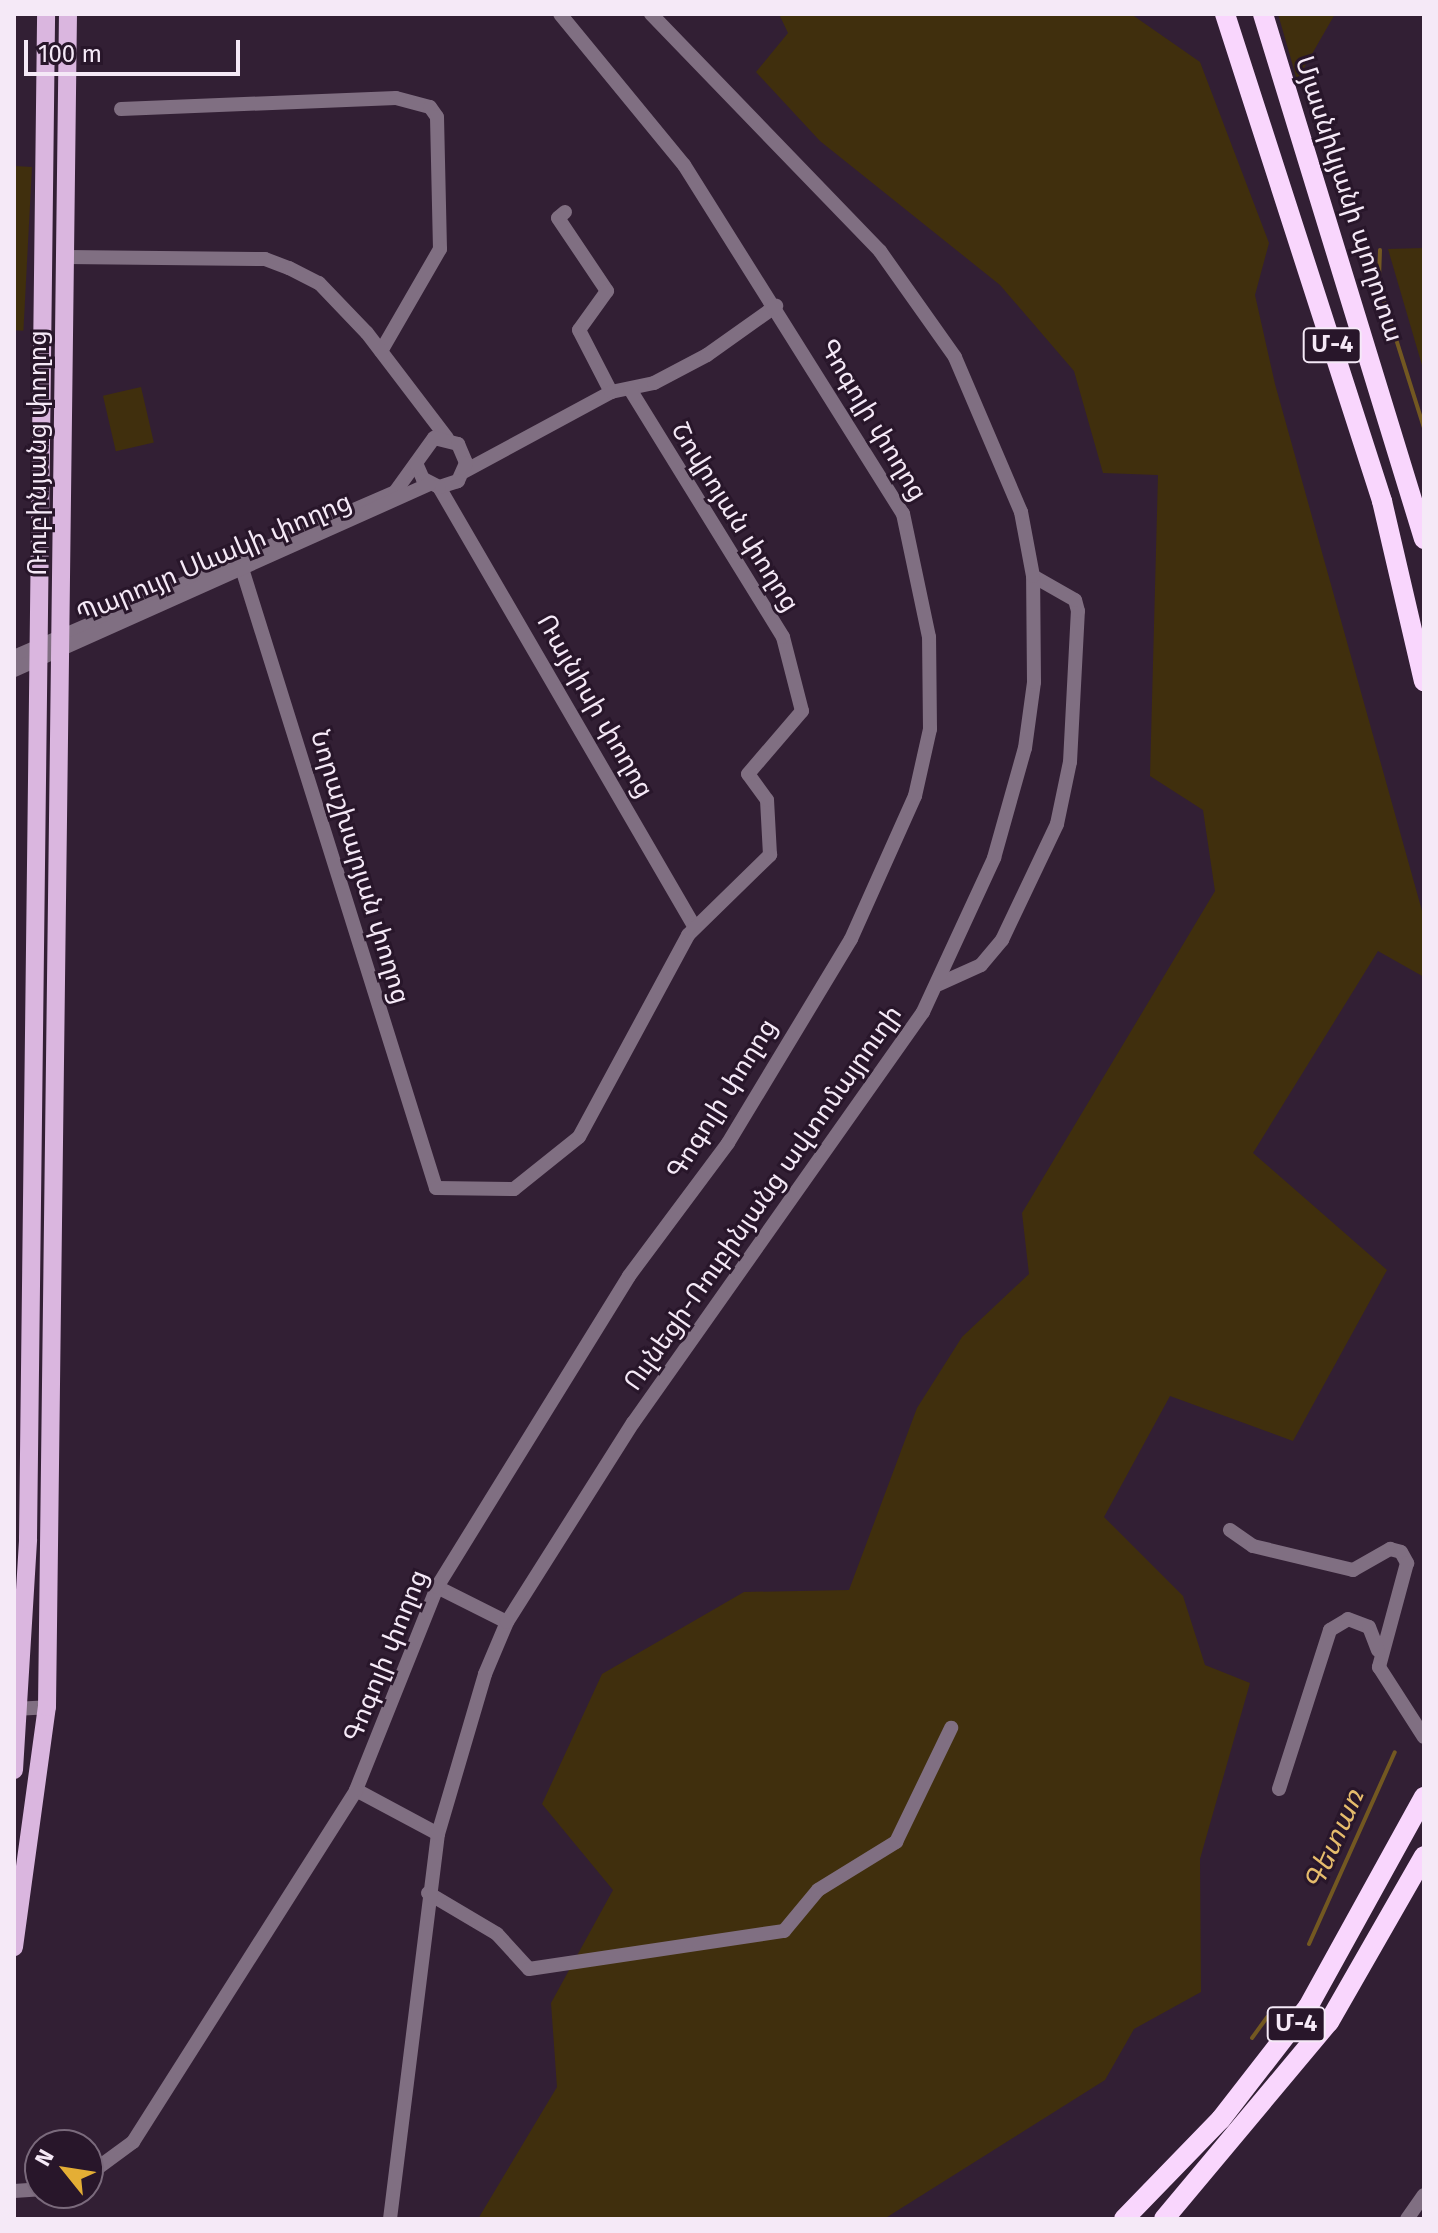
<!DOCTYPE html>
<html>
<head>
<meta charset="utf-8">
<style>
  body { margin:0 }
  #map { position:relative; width:1438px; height:2233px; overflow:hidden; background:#321f34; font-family:"Fira Sans","Noto Sans Armenian",sans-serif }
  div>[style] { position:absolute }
  .green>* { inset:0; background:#402f0d; transform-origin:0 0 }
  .stream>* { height:4px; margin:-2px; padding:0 2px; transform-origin:2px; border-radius:2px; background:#735821 }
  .minor>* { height:14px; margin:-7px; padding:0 7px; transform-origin:7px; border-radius:7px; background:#806f82 }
  .major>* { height:18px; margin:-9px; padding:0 9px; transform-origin:9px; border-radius:9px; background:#dab6df }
  .highway>* { height:20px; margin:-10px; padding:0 10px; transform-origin:10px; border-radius:10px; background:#f9d6fd }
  span { translate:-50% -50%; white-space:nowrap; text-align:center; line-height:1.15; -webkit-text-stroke:6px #28162a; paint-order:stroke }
  .shield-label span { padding:2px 6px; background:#28162a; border:2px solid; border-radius:6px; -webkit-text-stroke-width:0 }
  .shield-label { font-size:24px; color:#f5e9f7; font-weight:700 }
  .street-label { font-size:26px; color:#f5e9f7 }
  .water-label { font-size:28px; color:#e6bc6c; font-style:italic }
  .frame { position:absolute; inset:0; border:16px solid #f5e9f7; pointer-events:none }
  .north { position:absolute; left:24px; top:2129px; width:80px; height:80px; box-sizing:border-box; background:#28162a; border:2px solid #7a6a7c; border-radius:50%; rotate:300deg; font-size:22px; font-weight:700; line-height:32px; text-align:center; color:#f5e9f7 }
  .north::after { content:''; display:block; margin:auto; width:28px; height:36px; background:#e4ae35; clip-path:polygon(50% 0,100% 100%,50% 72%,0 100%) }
  .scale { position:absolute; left:24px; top:40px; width:216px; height:36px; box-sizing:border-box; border:4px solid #f5e9f7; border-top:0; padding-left:10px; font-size:24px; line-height:28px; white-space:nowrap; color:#f5e9f7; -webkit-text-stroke:6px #28162a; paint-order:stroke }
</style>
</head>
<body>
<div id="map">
  <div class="green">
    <div style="clip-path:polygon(779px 14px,1131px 14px,1200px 62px,1269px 243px,1255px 295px,1275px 384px,1424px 918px,1424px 977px,1378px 951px,1253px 1153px,1387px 1270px,1293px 1441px,1170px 1396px,1104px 1517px,1183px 1596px,1205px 1665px,1250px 1683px,1200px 1859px,1201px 1992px,1134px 2029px,1105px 2080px,884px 2219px,478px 2219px,557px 2087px,551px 2003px,613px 1890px,542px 1804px,602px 1674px,744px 1592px,849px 1590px,917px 1408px,962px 1337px,1029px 1274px,1022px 1213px,1215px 891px,1203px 810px,1150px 776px,1158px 475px,1103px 473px,1074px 371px,1000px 285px,820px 141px,756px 72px,788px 33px)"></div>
    <div style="clip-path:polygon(1278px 14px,1335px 14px,1297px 80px)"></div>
    <div style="left:15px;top:166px;width:17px;height:164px;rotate:3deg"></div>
    <div style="clip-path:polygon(1424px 248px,1424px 372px,1388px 249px)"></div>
    <div style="left:141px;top:387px;width:57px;height:39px;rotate:77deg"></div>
  </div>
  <div class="stream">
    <div style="left:1380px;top:250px;width:35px;rotate:92deg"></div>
    <div style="left:1379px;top:285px;width:150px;rotate:72.5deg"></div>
    <div style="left:1309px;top:1944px;width:210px;rotate:-65.9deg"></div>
    <div style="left:1252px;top:2038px;width:26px;rotate:-54deg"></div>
  </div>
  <div class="minor">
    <div style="left:121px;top:109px;width:275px;rotate:-2.3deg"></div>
    <div style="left:396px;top:98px;width:35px;rotate:15deg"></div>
    <div style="left:430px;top:107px;width:12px;rotate:55deg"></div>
    <div style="left:437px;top:117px;width:132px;rotate:88.7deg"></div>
    <div style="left:440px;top:249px;width:118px;rotate:120deg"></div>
    <div style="left:565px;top:212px;width:9px;rotate:139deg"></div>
    <div style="left:558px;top:218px;width:88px;rotate:56.1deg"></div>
    <div style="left:607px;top:291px;width:48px;rotate:125.7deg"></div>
    <div style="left:579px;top:330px;width:70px;rotate:62.7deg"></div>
    <div style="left:66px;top:257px;width:199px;rotate:0.6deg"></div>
    <div style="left:265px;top:259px;width:26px;rotate:21deg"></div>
    <div style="left:289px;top:268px;width:34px;rotate:27deg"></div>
    <div style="left:319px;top:283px;width:69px;rotate:46.2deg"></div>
    <div style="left:367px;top:333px;width:132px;rotate:52.7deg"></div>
    <div style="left:465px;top:471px;width:166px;rotate:-28.4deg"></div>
    <div style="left:611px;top:392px;width:44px;rotate:-11.8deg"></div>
    <div style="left:654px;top:383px;width:60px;rotate:-27.8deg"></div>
    <div style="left:707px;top:355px;width:85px;rotate:-35.4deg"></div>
    <div style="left:439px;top:487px;width:508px;rotate:59.85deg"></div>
    <div style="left:239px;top:559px;width:659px;rotate:72.61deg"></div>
    <div style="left:436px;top:1188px;width:78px;rotate:0.7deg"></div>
    <div style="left:514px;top:1189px;width:83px;rotate:-38.7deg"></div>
    <div style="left:579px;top:1137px;width:230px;rotate:-61.6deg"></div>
    <div style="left:688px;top:935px;width:115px;rotate:-44.3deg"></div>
    <div style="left:770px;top:855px;width:55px;rotate:-93.1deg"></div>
    <div style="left:767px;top:800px;width:32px;rotate:-126deg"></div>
    <div style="left:748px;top:774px;width:83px;rotate:-49.4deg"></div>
    <div style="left:802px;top:711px;width:76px;rotate:-104.4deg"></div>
    <div style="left:783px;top:637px;width:291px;rotate:-121.7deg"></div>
    <div style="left:14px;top:657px;width:415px;rotate:-23.4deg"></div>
    <div style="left:395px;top:492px;width:67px;rotate:-54.2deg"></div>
    <div style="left:434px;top:438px;width:25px;rotate:14deg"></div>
    <div style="left:458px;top:444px;width:21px;rotate:67deg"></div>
    <div style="left:466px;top:463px;width:20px;rotate:114deg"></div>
    <div style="left:458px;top:481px;width:20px;rotate:162deg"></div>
    <div style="left:439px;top:487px;width:18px;rotate:-153deg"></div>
    <div style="left:423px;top:479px;width:17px;rotate:-114deg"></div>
    <div style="left:14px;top:670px;width:455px;rotate:-24.1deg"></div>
    <div style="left:939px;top:984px;width:46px;rotate:-24.3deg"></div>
    <div style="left:981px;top:965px;width:33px;rotate:-50deg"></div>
    <div style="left:1002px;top:940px;width:128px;rotate:-64.6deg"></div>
    <div style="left:1057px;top:824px;width:63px;rotate:-78.2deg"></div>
    <div style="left:1070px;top:762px;width:151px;rotate:-87deg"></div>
    <div style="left:1078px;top:611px;width:11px;rotate:-105deg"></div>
    <div style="left:1075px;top:600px;width:48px;rotate:-150.3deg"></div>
    <div style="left:1230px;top:1530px;width:28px;rotate:35deg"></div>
    <div style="left:1253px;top:1546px;width:103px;rotate:13.5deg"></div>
    <div style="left:1353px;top:1570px;width:43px;rotate:-29.6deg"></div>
    <div style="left:1390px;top:1549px;width:11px;rotate:15deg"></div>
    <div style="left:1401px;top:1552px;width:13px;rotate:61deg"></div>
    <div style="left:1407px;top:1563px;width:108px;rotate:105.1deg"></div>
    <div style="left:1379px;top:1667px;width:83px;rotate:57.3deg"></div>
    <div style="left:437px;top:1587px;width:78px;rotate:26.6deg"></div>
    <div style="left:14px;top:1709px;width:33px;rotate:-3deg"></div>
    <div style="left:1279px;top:1789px;width:167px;rotate:-72.2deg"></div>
    <div style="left:1330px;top:1630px;width:21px;rotate:-31deg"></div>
    <div style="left:1348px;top:1619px;width:22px;rotate:21deg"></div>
    <div style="left:1369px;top:1627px;width:25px;rotate:69deg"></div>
    <div style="left:356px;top:1790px;width:93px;rotate:28.2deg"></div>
    <div style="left:428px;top:1893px;width:80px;rotate:30.7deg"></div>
    <div style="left:497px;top:1934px;width:47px;rotate:47.6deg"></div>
    <div style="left:529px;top:1969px;width:258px;rotate:-8.5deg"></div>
    <div style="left:784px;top:1931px;width:53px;rotate:-50.3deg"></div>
    <div style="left:818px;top:1890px;width:92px;rotate:-31.6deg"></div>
    <div style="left:896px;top:1842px;width:127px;rotate:-64.2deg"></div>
    <div style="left:88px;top:2175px;width:56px;rotate:-36.3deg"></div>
    <div style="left:133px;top:2142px;width:417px;rotate:-57.6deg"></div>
    <div style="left:356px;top:1790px;width:219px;rotate:-68.2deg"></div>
    <div style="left:437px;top:1587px;width:365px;rotate:-58.3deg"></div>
    <div style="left:629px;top:1276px;width:166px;rotate:-53.3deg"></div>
    <div style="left:728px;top:1143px;width:238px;rotate:-58.9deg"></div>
    <div style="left:851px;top:939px;width:157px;rotate:-65.9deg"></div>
    <div style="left:915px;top:796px;width:69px;rotate:-77.4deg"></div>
    <div style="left:930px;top:729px;width:92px;rotate:-90.6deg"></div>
    <div style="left:929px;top:637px;width:126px;rotate:-101.9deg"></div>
    <div style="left:903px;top:514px;width:412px;rotate:-122.1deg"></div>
    <div style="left:684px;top:165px;width:195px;rotate:-129.4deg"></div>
    <div style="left:14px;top:2191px;width:26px;rotate:-4deg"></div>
    <div style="left:390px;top:2219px;width:388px;rotate:-82.9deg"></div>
    <div style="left:438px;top:1834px;width:167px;rotate:-73.6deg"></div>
    <div style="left:485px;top:1674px;width:56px;rotate:-67.1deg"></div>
    <div style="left:507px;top:1622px;width:236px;rotate:-57.7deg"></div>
    <div style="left:633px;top:1423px;width:503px;rotate:-54.79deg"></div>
    <div style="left:923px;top:1012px;width:170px;rotate:-65.2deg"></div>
    <div style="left:994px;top:858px;width:114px;rotate:-74.3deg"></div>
    <div style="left:1025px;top:748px;width:67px;rotate:-82.2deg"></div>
    <div style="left:1034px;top:682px;width:106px;rotate:-90.5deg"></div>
    <div style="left:1033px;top:576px;width:65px;rotate:-100.6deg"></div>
    <div style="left:1021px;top:512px;width:168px;rotate:-113.1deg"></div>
    <div style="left:955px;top:357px;width:130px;rotate:-125.3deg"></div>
    <div style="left:880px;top:251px;width:330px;rotate:-134deg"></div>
    <div style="left:1407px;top:2219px;width:29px;rotate:-55deg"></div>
  </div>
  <div class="major">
    <div style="left:14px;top:1770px;width:231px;rotate:-86.5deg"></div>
    <div style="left:28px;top:1539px;width:1525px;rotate:-89.32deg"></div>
    <div style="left:14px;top:1947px;width:242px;rotate:-82.2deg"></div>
    <div style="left:47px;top:1707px;width:1693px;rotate:-89.29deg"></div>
  </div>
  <div class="highway">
    <div style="left:1225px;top:14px;width:512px;rotate:72.13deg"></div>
    <div style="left:1382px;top:501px;width:185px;rotate:76.9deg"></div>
    <div style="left:1263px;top:14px;width:549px;rotate:72.95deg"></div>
    <div style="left:1124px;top:2219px;width:139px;rotate:-45.9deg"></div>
    <div style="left:1221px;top:2119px;width:142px;rotate:-52.2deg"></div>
    <div style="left:1308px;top:2007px;width:240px;rotate:-61.1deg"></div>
    <div style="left:1164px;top:2219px;width:257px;rotate:-50.1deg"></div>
    <div style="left:1329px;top:2022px;width:191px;rotate:-60.2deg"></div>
  </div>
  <div class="shield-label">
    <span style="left:1332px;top:345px">Մ-4</span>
    <span style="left:1296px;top:2024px">Մ-4</span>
  </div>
  <div class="street-label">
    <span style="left:1349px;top:199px;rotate:72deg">Մյասնիկյանի պողոտա</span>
    <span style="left:873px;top:420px;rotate:59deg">Գոգոլի փողոց</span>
    <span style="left:38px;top:453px;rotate:-90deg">Ռուբինյանց փողոց</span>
    <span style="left:735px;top:517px;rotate:58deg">Շովրոյան փողոց</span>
    <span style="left:214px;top:558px;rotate:-23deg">Պարույր Սևակի փողոց</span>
    <span style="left:595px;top:706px;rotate:60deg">Ռայնիսի փողոց</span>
    <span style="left:360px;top:867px;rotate:73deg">Նորաշխարյան փողոց</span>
    <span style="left:722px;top:1099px;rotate:-58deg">Գոգոլի փողոց</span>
    <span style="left:763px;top:1198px;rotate:-55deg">Ուլնեցի-Ռուբինյանց ավտոմայրուղի</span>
    <span style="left:386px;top:1656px;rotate:-68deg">Գոգոլի փողոց</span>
  </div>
  <div class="water-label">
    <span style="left:1334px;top:1840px;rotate:-66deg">Գետառ</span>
  </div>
  <div class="frame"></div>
  <div class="north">N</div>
  <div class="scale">100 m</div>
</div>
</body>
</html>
